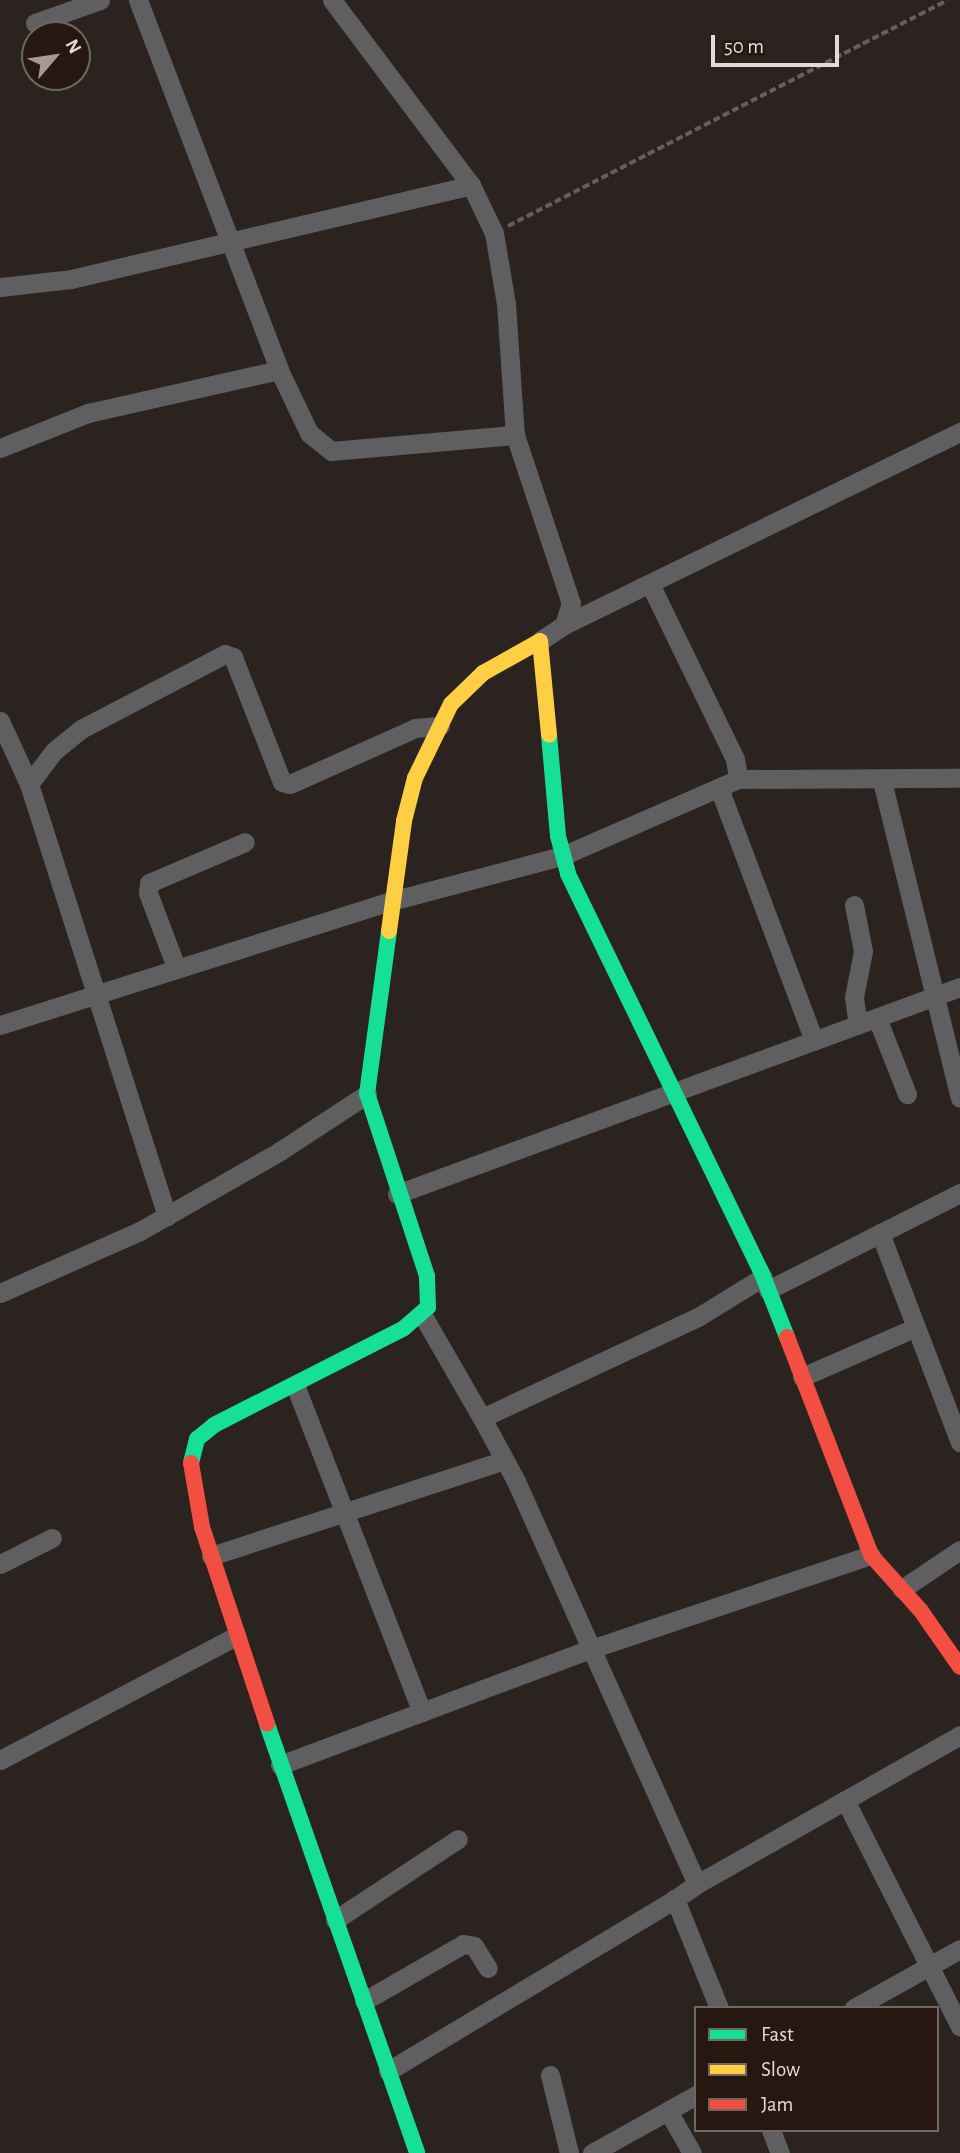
<!DOCTYPE html>
<html>
<head>
<meta charset="utf-8">
<style>
  body { margin:0 }
  #map { position:relative; width:960px; height:2153px; overflow:hidden; background:#2b231f; font-family:"Alegreya Sans",sans-serif }
  div>[style] { position:absolute }
  .path>* { height:3.5px; margin-top:-1.75px; transform-origin:0; background:repeating-linear-gradient(90deg,#615f5f 0 7px,transparent 0 10.5px) }
  .street>* { height:19px; margin:-9.5px; padding:0 9.5px; transform-origin:9.5px; border-radius:9.5px; background:#5f5e60 }
  .fast>* { height:16px; margin:-8px; padding:0 8px; transform-origin:8px; border-radius:8px; background:#16e098 }
  .slow>* { height:16px; margin:-8px; padding:0 8px; transform-origin:8px; border-radius:8px; background:#ffcf43 }
  .jam>* { height:16px; margin:-8px; padding:0 8px; transform-origin:8px; border-radius:8px; background:#f24e42 }
  span { translate:-50% -50%; white-space:nowrap; text-align:center; line-height:1.15; -webkit-text-stroke:5px #261811; paint-order:stroke }
  .legend { position:absolute; left:694px; top:2006px; width:245px; height:126px; box-sizing:border-box; background:#261811; border:2px solid #72665f; margin:0; padding:9px 12px; list-style:none; font-size:21px; color:#e4dad5 }
  .legend li { display:flex; align-items:center; gap:14px; height:35px }
  .legend b { width:35px; border:2px solid #72665f }
  .north { position:absolute; left:21px; top:21px; width:70px; height:70px; box-sizing:border-box; background:#261811; border:2px solid #72665f; border-radius:50%; rotate:61deg; font-size:19px; font-weight:700; line-height:28px; text-align:center; color:#e4dad5 }
  .north::after { content:''; display:block; margin:auto; width:24px; height:32px; background:#a39a95; clip-path:polygon(50% 0,100% 100%,50% 72%,0 100%) }
  .scale { position:absolute; left:711px; top:35px; width:128px; height:32px; box-sizing:border-box; border:4px solid #e4dad5; border-top:0; padding-left:9px; font-size:21px; line-height:24px; white-space:nowrap; color:#e4dad5; -webkit-text-stroke:5px #261811; paint-order:stroke }
</style>
</head>
<body>
<div id="map">
  <div class="path">
    <div style="left:508px;top:226px;width:494px;rotate:-27.2deg"></div>
  </div>
  <div class="street">
    <div style="left:138px;top:0;width:396px;rotate:69.1deg"></div>
    <div style="left:279px;top:370px;width:70px;rotate:64.5deg"></div>
    <div style="left:309px;top:433px;width:28px;rotate:39deg"></div>
    <div style="left:331px;top:451px;width:185px;rotate:-5deg"></div>
    <div style="left:332px;top:0;width:231px;rotate:53.1deg"></div>
    <div style="left:471px;top:185px;width:53px;rotate:64.4deg"></div>
    <div style="left:494px;top:233px;width:72px;rotate:80.4deg"></div>
    <div style="left:506px;top:304px;width:131px;rotate:86.1deg"></div>
    <div style="left:515px;top:435px;width:177px;rotate:71.6deg"></div>
    <div style="left:571px;top:603px;width:23px;rotate:108deg"></div>
    <div style="left:35px;top:23px;width:69px;rotate:-19.5deg"></div>
    <div style="left:0;top:287px;width:71px;rotate:-6.4deg"></div>
    <div style="left:71px;top:279px;width:411px;rotate:-13.2deg"></div>
    <div style="left:0;top:448px;width:95px;rotate:-21.7deg"></div>
    <div style="left:88px;top:413px;width:196px;rotate:-12.7deg"></div>
    <div style="left:651px;top:586px;width:192px;rotate:64.1deg"></div>
    <div style="left:735px;top:759px;width:20px;rotate:81deg"></div>
    <div style="left:738px;top:779px;width:222px;rotate:-0.3deg"></div>
    <div style="left:540px;top:641px;width:29px;rotate:-34deg"></div>
    <div style="left:564px;top:625px;width:441px;rotate:-26deg"></div>
    <div style="left:0;top:721px;width:69px;rotate:65.3deg"></div>
    <div style="left:29px;top:784px;width:454px;rotate:72.3deg"></div>
    <div style="left:882px;top:781px;width:326px;rotate:76.2deg"></div>
    <div style="left:29px;top:784px;width:41px;rotate:-52.9deg"></div>
    <div style="left:54px;top:751px;width:35px;rotate:-39deg"></div>
    <div style="left:81px;top:729px;width:162px;rotate:-27.5deg"></div>
    <div style="left:225px;top:654px;width:9px;rotate:21deg"></div>
    <div style="left:233px;top:657px;width:134px;rotate:68.6deg"></div>
    <div style="left:282px;top:782px;width:8px;rotate:14deg"></div>
    <div style="left:290px;top:784px;width:137px;rotate:-24.1deg"></div>
    <div style="left:415px;top:728px;width:25px;rotate:-5deg"></div>
    <div style="left:719px;top:788px;width:270px;rotate:69.4deg"></div>
    <div style="left:854px;top:905px;width:47px;rotate:78.9deg"></div>
    <div style="left:863px;top:951px;width:47px;rotate:101.1deg"></div>
    <div style="left:854px;top:997px;width:28px;rotate:82deg"></div>
    <div style="left:176px;top:967px;width:79px;rotate:-110.7deg"></div>
    <div style="left:148px;top:893px;width:10px;rotate:-84deg"></div>
    <div style="left:149px;top:883px;width:104px;rotate:-23.1deg"></div>
    <div style="left:877px;top:1018px;width:82px;rotate:68.5deg"></div>
    <div style="left:0;top:1025px;width:414px;rotate:-17.6deg"></div>
    <div style="left:395px;top:900px;width:173px;rotate:-14.8deg"></div>
    <div style="left:562px;top:856px;width:192px;rotate:-23.6deg"></div>
    <div style="left:397px;top:1194px;width:600px;rotate:-20.19deg"></div>
    <div style="left:880px;top:1233px;width:224px;rotate:69.1deg"></div>
    <div style="left:768px;top:1290px;width:215px;rotate:-26.8deg"></div>
    <div style="left:0;top:1293px;width:153px;rotate:-23.9deg"></div>
    <div style="left:140px;top:1231px;width:161px;rotate:-29.7deg"></div>
    <div style="left:280px;top:1151px;width:104px;rotate:-33.2deg"></div>
    <div style="left:423px;top:1316px;width:118px;rotate:60deg"></div>
    <div style="left:802px;top:1377px;width:112px;rotate:-23.6deg"></div>
    <div style="left:295px;top:1385px;width:351px;rotate:68.8deg"></div>
    <div style="left:211px;top:1556px;width:309px;rotate:-18.1deg"></div>
    <div style="left:0;top:1564px;width:58px;rotate:-26.6deg"></div>
    <div style="left:902px;top:1589px;width:70px;rotate:-33.9deg"></div>
    <div style="left:0;top:1760px;width:267px;rotate:-27.7deg"></div>
    <div style="left:280px;top:1765px;width:332px;rotate:-20.5deg"></div>
    <div style="left:591px;top:1649px;width:295px;rotate:-18.6deg"></div>
    <div style="left:845px;top:1800px;width:254px;rotate:63.1deg"></div>
    <div style="left:697px;top:1884px;width:302px;rotate:-29.5deg"></div>
    <div style="left:335px;top:1920px;width:147px;rotate:-33.4deg"></div>
    <div style="left:364px;top:2001px;width:114px;rotate:-29.9deg"></div>
    <div style="left:463px;top:1944px;width:11px;rotate:10deg"></div>
    <div style="left:474px;top:1946px;width:26px;rotate:58deg"></div>
    <div style="left:719px;top:2008px;width:118px;rotate:-112deg"></div>
    <div style="left:675px;top:1899px;width:27px;rotate:-34deg"></div>
    <div style="left:697px;top:1884px;width:442px;rotate:-114.2deg"></div>
    <div style="left:516px;top:1481px;width:72px;rotate:-118.4deg"></div>
    <div style="left:482px;top:1418px;width:238px;rotate:-25.1deg"></div>
    <div style="left:698px;top:1317px;width:76px;rotate:-31.6deg"></div>
    <div style="left:854px;top:2008px;width:121px;rotate:-29.1deg"></div>
    <div style="left:388px;top:2071px;width:335px;rotate:-30.9deg"></div>
    <div style="left:550px;top:2075px;width:80px;rotate:76.3deg"></div>
    <div style="left:668px;top:2111px;width:48px;rotate:60.3deg"></div>
    <div style="left:771px;top:2130px;width:25px;rotate:69deg"></div>
    <div style="left:592px;top:2153px;width:119px;rotate:-29.1deg"></div>
  </div>
  <div class="fast">
    <div style="left:549px;top:735px;width:101px;rotate:84.9deg"></div>
    <div style="left:558px;top:836px;width:39px;rotate:75deg"></div>
    <div style="left:568px;top:874px;width:441px;rotate:64.1deg"></div>
    <div style="left:761px;top:1271px;width:71px;rotate:68.5deg"></div>
    <div style="left:191px;top:1463px;width:25px;rotate:-76deg"></div>
    <div style="left:197px;top:1439px;width:22px;rotate:-39deg"></div>
    <div style="left:214px;top:1425px;width:213px;rotate:-27deg"></div>
    <div style="left:404px;top:1328px;width:32px;rotate:-41deg"></div>
    <div style="left:428px;top:1307px;width:31px;rotate:-92deg"></div>
    <div style="left:427px;top:1276px;width:192px;rotate:-108.2deg"></div>
    <div style="left:367px;top:1094px;width:164px;rotate:-82.3deg"></div>
    <div style="left:267px;top:1724px;width:454px;rotate:70.7deg"></div>
  </div>
  <div class="slow">
    <div style="left:389px;top:931px;width:111px;rotate:-82.2deg"></div>
    <div style="left:404px;top:821px;width:44px;rotate:-75.7deg"></div>
    <div style="left:415px;top:778px;width:82px;rotate:-64.1deg"></div>
    <div style="left:451px;top:704px;width:45px;rotate:-44.1deg"></div>
    <div style="left:483px;top:673px;width:65px;rotate:-29.3deg"></div>
    <div style="left:540px;top:641px;width:94px;rotate:84.5deg"></div>
  </div>
  <div class="jam">
    <div style="left:787px;top:1337px;width:234px;rotate:68.9deg"></div>
    <div style="left:871px;top:1555px;width:75px;rotate:48.2deg"></div>
    <div style="left:921px;top:1611px;width:68px;rotate:55.1deg"></div>
    <div style="left:191px;top:1463px;width:65px;rotate:80.2deg"></div>
    <div style="left:202px;top:1527px;width:207px;rotate:71.7deg"></div>
  </div>
  <ul class="legend">
  <li><b style="height:9px;background:#16e098"></b>Fast</li>
  <li><b style="height:9px;background:#ffcf43"></b>Slow</li>
  <li><b style="height:9px;background:#f24e42"></b>Jam</li>
  </ul>
  <div class="north">N</div>
  <div class="scale">50 m</div>
</div>
</body>
</html>
